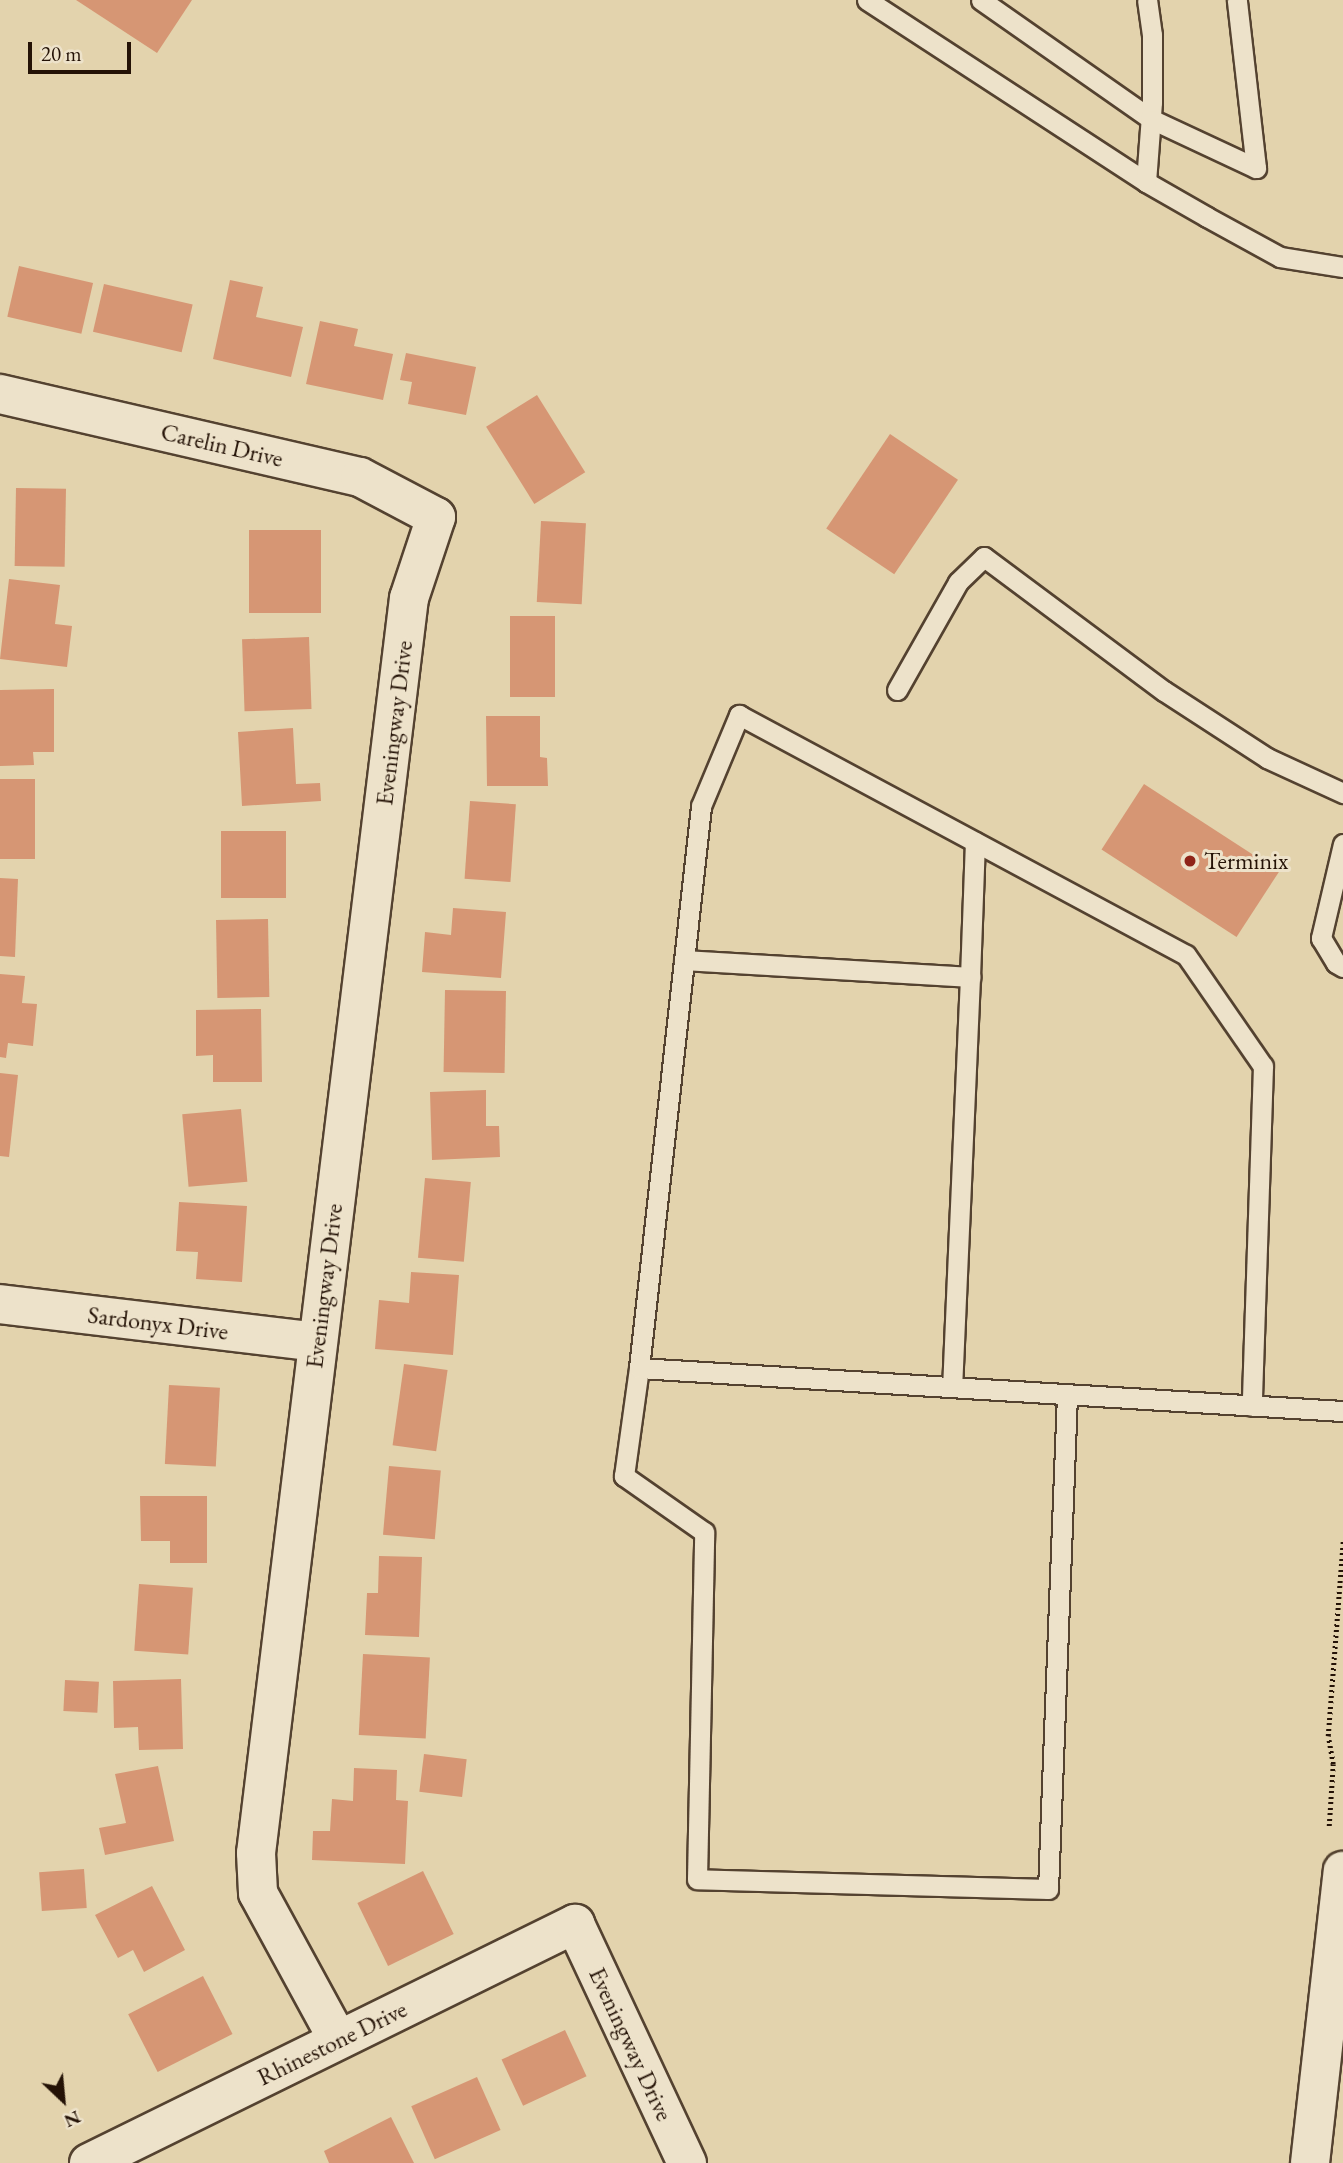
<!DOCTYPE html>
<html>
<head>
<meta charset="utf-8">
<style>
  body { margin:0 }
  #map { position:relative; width:1343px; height:2163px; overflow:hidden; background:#e3d3ad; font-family:"EB Garamond",serif }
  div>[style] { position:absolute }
  .building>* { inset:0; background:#d69674; transform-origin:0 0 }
  .path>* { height:4.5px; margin-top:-2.25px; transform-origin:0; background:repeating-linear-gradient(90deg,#241206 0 2px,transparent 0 5.5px) }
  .roads { filter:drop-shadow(2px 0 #544230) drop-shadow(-2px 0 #544230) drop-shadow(0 2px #544230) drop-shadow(0 -2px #544230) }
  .service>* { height:19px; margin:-9.5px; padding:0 9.5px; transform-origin:9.5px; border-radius:9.5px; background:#ede2ca }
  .minor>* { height:38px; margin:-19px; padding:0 19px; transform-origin:19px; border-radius:19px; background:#ede2ca }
  .secondary>* { height:38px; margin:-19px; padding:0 19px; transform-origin:19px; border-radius:19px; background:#ede2ca }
  .dots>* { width:19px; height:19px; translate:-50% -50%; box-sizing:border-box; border:4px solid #ede2ca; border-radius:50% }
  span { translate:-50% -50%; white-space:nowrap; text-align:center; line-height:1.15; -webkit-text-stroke:6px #ede2ca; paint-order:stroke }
  .street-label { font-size:24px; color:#241206 }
  .poi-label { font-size:24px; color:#241206 }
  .left { translate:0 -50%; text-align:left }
  .north { position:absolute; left:28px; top:2065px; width:70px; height:70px; -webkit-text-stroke:5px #ede2ca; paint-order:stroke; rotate:154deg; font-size:19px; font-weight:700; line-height:28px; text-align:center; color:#241206 }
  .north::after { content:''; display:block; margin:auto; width:24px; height:32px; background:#241206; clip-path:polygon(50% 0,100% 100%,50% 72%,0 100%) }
  .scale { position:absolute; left:28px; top:42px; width:103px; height:32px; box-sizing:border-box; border:4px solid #241206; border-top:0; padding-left:9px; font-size:21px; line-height:24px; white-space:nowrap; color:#241206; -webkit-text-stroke:5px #ede2ca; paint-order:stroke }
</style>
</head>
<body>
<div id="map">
  <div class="building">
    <div style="clip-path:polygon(76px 0,192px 0,157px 53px)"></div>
    <div style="left:19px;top:266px;width:76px;height:52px;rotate:13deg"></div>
    <div style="clip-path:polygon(230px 280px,263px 287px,256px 317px,303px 327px,291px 377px,213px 359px)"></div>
    <div style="left:104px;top:284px;width:91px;height:49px;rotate:13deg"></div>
    <div style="clip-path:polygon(320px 321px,358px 329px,354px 346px,393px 354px,383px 400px,306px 384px)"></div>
    <div style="clip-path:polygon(406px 353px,476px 367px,466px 415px,408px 404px,412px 382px,400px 380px)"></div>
    <div style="left:537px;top:395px;width:91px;height:60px;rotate:58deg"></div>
    <div style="left:890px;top:434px;width:82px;height:114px;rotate:34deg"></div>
    <div style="left:16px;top:488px;width:50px;height:78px;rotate:1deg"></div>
    <div style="left:541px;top:521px;width:45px;height:81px;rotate:3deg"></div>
    <div style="left:321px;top:530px;width:83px;height:72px;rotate:90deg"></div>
    <div style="clip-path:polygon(9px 579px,60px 585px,55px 624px,72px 626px,67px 667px,0 659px)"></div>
    <div style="left:510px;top:616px;width:45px;height:81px"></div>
    <div style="left:309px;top:637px;width:72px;height:67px;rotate:88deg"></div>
    <div style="clip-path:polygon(54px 689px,54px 752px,33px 752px,34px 765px,0 766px,0 690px)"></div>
    <div style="clip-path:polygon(486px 716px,540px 716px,540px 757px,547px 758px,548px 786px,487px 786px)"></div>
    <div style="clip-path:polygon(293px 728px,296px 784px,320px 783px,321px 801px,242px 806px,238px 732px)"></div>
    <div style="left:0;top:779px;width:35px;height:80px"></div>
    <div style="left:1144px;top:784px;width:161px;height:78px;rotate:33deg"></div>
    <div style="left:470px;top:801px;width:46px;height:78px;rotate:4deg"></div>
    <div style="left:221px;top:831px;width:65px;height:67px"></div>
    <div style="clip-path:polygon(0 878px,18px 879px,15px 957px,0 956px)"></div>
    <div style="clip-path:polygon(453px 908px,506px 912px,501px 978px,422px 972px,425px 932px,451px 935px)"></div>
    <div style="left:268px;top:919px;width:78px;height:52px;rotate:89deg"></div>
    <div style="clip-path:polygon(0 974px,25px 976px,22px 1003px,37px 1004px,33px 1046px,8px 1043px,6px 1058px,0 1057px)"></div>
    <div style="left:445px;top:990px;width:61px;height:82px;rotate:1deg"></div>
    <div style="clip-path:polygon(261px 1009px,262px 1082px,213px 1082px,213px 1055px,196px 1056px,196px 1010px)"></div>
    <div style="clip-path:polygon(0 1073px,18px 1075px,9px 1157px,0 1156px)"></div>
    <div style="clip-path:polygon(486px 1090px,486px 1126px,499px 1126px,500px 1157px,432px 1160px,430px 1092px)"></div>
    <div style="left:241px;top:1109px;width:73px;height:59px;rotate:85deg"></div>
    <div style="left:425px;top:1178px;width:46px;height:80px;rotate:5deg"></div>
    <div style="clip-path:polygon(179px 1202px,247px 1206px,242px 1282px,196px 1279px,198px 1252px,176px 1251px)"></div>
    <div style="clip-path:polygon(411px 1272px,459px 1275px,453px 1355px,375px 1349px,379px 1300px,409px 1303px)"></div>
    <div style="left:404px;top:1364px;width:44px;height:82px;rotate:8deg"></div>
    <div style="left:169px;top:1385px;width:51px;height:79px;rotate:3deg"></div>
    <div style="left:389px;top:1466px;width:52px;height:69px;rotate:5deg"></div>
    <div style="clip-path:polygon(140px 1496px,207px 1496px,207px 1563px,170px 1563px,170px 1541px,141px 1541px)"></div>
    <div style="clip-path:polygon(379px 1556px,422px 1557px,419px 1637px,365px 1635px,367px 1593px,378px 1593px)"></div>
    <div style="left:139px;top:1584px;width:54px;height:67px;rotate:4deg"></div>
    <div style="left:363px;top:1654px;width:67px;height:81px;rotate:3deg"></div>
    <div style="clip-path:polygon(181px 1679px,183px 1749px,139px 1750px,138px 1727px,114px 1728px,113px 1681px)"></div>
    <div style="left:65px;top:1680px;width:34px;height:31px;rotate:3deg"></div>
    <div style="left:424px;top:1754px;width:43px;height:38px;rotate:7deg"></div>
    <div style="clip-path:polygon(158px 1766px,174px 1841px,105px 1855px,99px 1828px,126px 1823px,115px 1774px)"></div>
    <div style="clip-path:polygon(354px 1768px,397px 1770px,396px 1800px,408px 1801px,405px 1864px,312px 1860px,313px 1831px,330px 1831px,332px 1799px,353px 1801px)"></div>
    <div style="left:84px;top:1869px;width:39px;height:45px;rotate:86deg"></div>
    <div style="left:423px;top:1871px;width:70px;height:73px;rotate:64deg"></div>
    <div style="clip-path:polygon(152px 1886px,185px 1950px,144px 1972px,133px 1950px,118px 1958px,95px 1915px)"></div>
    <div style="left:203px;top:1976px;width:65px;height:84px;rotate:63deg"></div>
    <div style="left:565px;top:2030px;width:51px;height:70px;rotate:65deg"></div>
    <div style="left:477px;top:2077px;width:58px;height:72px;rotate:66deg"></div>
    <div style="clip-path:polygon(391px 2117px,414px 2163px,329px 2163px,324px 2151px)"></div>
  </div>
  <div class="path">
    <div style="left:1329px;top:1826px;width:62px;rotate:-86.3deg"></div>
    <div style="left:1333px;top:1764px;width:28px;rotate:-100deg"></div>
    <div style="left:1328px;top:1736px;width:195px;rotate:-85.6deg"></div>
  </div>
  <div class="roads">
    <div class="service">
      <div style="left:867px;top:0;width:333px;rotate:33.1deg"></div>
      <div style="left:1146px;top:182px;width:70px;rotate:29.8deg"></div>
      <div style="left:1207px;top:217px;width:83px;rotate:28.7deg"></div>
      <div style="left:1280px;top:257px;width:64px;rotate:9deg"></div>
      <div style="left:981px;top:0;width:208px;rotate:35deg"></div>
      <div style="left:1151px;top:119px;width:116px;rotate:25deg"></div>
      <div style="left:1256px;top:168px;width:169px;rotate:-96.5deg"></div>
      <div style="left:1146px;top:182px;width:80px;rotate:-85.7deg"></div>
      <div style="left:1152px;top:102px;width:67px;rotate:-90deg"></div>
      <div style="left:1152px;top:35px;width:35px;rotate:-98deg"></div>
      <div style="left:897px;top:690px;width:124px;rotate:-60.5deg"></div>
      <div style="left:958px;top:582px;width:36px;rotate:-44deg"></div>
      <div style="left:984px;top:557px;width:224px;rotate:36.7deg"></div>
      <div style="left:1164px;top:691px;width:123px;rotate:33deg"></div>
      <div style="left:1267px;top:758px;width:84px;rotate:24.7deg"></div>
      <div style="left:1343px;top:844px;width:97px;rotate:103.2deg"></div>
      <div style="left:1321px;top:938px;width:29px;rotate:59deg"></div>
      <div style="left:1336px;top:963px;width:8px;rotate:30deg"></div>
      <div style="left:684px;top:960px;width:287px;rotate:3.4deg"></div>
      <div style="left:970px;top:977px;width:410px;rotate:92.5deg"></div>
      <div style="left:970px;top:977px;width:135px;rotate:-87.9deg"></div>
      <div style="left:639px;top:1368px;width:565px;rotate:-83.7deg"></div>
      <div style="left:701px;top:806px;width:99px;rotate:-67.3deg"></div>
      <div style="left:739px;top:715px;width:507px;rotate:28.23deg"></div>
      <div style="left:1186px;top:955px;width:135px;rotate:55.3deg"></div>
      <div style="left:1263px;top:1066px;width:340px;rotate:91.9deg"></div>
      <div style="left:1067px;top:1395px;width:494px;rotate:92.2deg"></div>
      <div style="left:1048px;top:1889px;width:351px;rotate:-178.4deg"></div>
      <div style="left:697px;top:1879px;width:347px;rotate:-88.8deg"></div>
      <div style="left:704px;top:1532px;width:98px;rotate:-145deg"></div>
      <div style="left:624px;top:1476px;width:109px;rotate:-82.1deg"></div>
      <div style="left:639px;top:1368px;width:705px;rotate:3.5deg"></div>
    </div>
    <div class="minor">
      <div style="left:0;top:394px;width:369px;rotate:13deg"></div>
      <div style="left:360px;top:477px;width:86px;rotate:27.8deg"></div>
      <div style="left:436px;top:517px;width:85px;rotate:108.4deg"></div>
      <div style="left:409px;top:598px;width:1264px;rotate:96.95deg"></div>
      <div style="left:256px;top:1853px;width:40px;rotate:87.1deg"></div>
      <div style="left:258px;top:1893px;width:167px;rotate:61.4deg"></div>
      <div style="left:0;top:1304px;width:319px;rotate:6.8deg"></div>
      <div style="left:89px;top:2163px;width:542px;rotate:-26.19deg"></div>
      <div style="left:575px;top:1924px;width:264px;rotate:64.9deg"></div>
    </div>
    <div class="secondary">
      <div style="left:1310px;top:2163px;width:294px;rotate:-83.6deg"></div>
    </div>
  </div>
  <div class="dots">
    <div style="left:1190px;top:861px;background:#8f2418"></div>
  </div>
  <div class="street-label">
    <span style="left:222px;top:445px;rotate:13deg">Carelin Drive</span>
    <span style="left:394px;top:723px;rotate:-83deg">Eveningway Drive</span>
    <span style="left:324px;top:1286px;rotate:-83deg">Eveningway Drive</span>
    <span style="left:158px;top:1323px;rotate:7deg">Sardonyx Drive</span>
    <span style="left:332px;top:2043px;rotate:-26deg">Rhinestone Drive</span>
    <span style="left:631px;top:2044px;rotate:65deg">Eveningway Drive</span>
  </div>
  <div class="poi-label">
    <span class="left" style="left:1204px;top:861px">Terminix</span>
  </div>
  <div class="north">N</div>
  <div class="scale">20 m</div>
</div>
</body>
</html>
